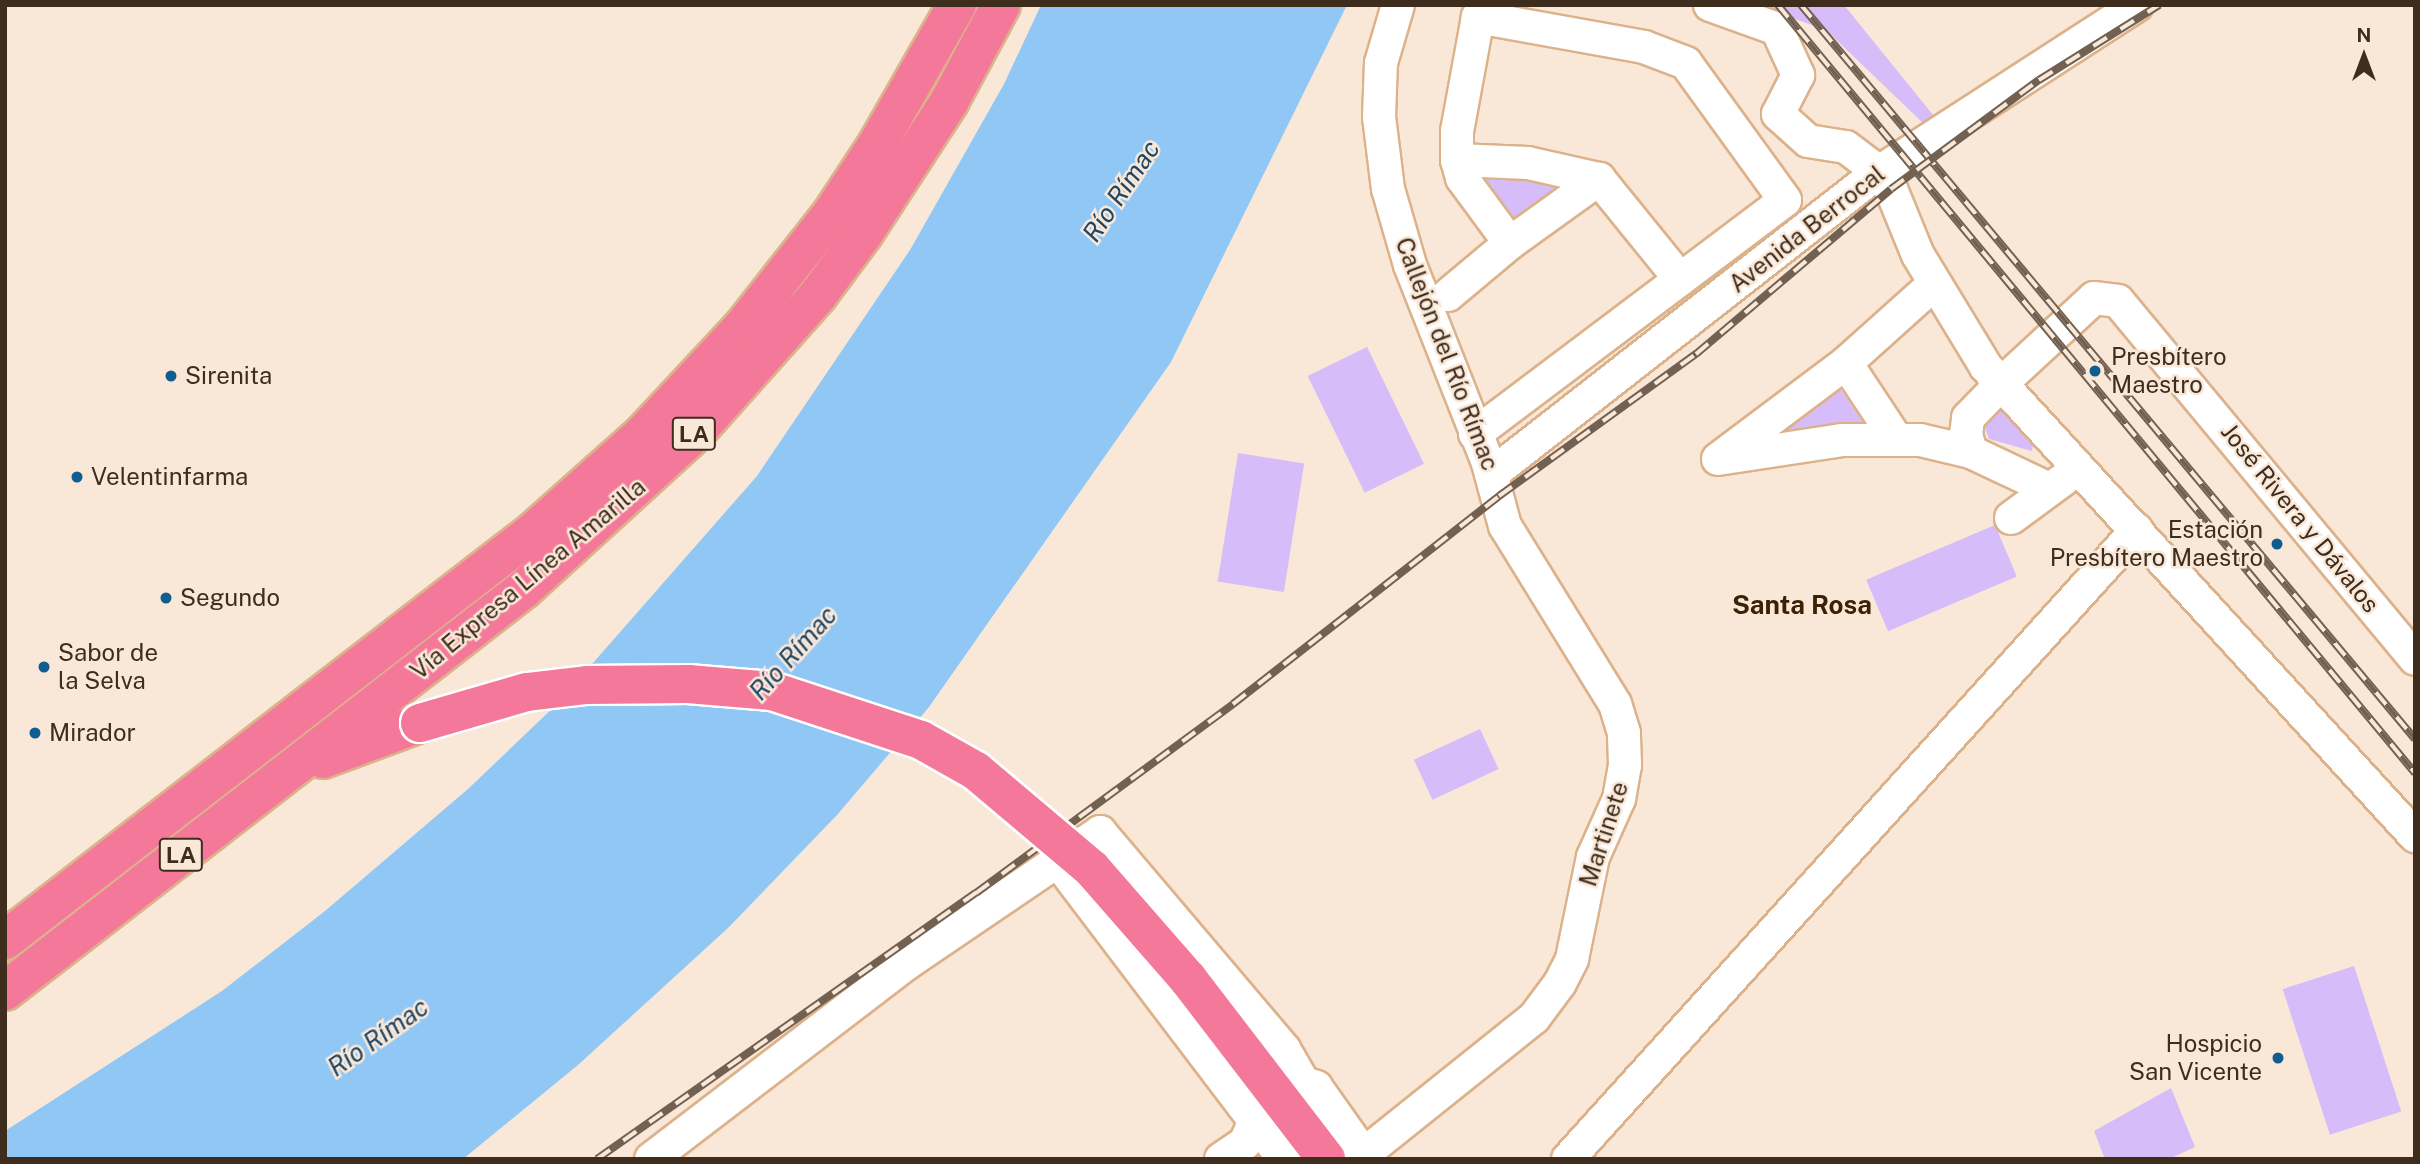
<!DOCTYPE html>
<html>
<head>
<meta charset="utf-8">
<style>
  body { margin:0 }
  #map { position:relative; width:2420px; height:1164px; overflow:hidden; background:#f9e8d8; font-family:"Public Sans",sans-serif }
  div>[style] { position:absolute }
  .green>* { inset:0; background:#d6bcf8; transform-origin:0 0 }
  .water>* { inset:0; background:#91c7f5 }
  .roads { filter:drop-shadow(2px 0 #dcb28b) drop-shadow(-2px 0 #dcb28b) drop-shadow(0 2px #dcb28b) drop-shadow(0 -2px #dcb28b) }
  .street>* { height:32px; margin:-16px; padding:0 16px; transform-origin:16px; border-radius:16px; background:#fff }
  .highway>* { height:38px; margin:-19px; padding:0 19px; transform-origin:19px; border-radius:19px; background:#f37899 }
  .rail>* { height:8px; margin-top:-4px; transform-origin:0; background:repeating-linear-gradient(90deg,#f9e8d8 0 16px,#726151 0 32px); box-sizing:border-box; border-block:2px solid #726151 }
  .bridges { filter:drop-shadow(2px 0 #fff) drop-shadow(-2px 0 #fff) drop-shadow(0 2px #fff) drop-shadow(0 -2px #fff) }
  .highway-bridge>* { height:38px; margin:-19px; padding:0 19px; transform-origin:19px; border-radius:19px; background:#f37899 }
  .dots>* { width:19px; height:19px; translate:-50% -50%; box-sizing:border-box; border:4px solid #f9e8d8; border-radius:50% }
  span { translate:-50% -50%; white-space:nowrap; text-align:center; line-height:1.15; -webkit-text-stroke:5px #f9e8d8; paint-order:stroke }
  .shield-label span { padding:2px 5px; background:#f9e8d8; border:2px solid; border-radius:5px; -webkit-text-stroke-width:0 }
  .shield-label { font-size:23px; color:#3e2d1d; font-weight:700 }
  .street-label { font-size:24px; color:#3e2d1d }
  .poi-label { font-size:24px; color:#3e2d1d }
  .left { translate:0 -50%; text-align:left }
  .right { translate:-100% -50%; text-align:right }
  .water-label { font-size:26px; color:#204766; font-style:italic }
  .neighbourhood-label { font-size:26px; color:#3c2205; font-weight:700 }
  .frame { position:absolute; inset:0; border:7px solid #3e2d1d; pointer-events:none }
  .north { position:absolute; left:2329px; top:21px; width:70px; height:70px; -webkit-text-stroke:5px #f9e8d8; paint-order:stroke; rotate:0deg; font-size:19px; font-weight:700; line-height:28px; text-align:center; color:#3e2d1d }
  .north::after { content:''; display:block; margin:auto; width:24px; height:32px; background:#3e2d1d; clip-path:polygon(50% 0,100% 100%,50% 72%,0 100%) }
</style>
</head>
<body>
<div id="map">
  <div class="green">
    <div style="clip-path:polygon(1755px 5px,1844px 5px,1933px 115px,1924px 124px,1826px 30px)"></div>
    <div style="clip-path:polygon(1528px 163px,1599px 179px,1510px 243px,1462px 178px)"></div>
    <div style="left:1367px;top:347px;width:130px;height:66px;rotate:64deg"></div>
    <div style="clip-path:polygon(1839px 387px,1865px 425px,1786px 436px,1786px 423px)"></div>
    <div style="clip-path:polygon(1997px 409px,2004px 411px,2033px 445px,2032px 451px,1989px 439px,1982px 421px)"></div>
    <div style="left:1238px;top:453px;width:67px;height:130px;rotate:9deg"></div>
    <div style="left:1995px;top:525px;width:56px;height:140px;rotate:67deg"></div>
    <div style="left:1480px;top:729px;width:44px;height:73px;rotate:65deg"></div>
    <div style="left:2354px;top:966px;width:153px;height:75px;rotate:72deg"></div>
    <div style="clip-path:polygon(2171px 1088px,2195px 1147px,2169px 1159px,2105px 1159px,2094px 1131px)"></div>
  </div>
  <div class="water">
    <div style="clip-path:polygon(1041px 5px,1347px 5px,1171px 362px,929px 707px,837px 815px,728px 928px,578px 1065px,463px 1159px,5px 1159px,5px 1131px,222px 991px,325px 911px,468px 789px,557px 704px,757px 476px,910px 250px,1004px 84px)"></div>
  </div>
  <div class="roads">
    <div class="street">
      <div style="left:1710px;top:5px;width:71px;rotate:19.7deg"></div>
      <div style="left:1777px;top:29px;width:51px;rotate:65.5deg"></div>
      <div style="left:1798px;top:75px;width:44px;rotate:117.1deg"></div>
      <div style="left:1778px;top:114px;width:40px;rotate:42deg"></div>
      <div style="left:1808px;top:141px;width:38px;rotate:9deg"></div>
      <div style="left:1846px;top:147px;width:41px;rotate:37.1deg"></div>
      <div style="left:1879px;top:172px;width:21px;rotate:55deg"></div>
      <div style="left:1891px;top:189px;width:71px;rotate:67.8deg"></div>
      <div style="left:1918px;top:255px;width:131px;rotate:58.7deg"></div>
      <div style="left:1986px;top:367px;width:636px;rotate:47.55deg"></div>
      <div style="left:1457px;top:160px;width:71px;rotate:2.4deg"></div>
      <div style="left:1528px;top:163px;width:73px;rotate:12.7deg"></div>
      <div style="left:1599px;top:179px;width:129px;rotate:51deg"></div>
      <div style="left:1448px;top:295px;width:81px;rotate:-40deg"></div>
      <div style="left:1510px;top:243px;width:110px;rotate:-35.7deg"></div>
      <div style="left:1846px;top:363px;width:92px;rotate:56.5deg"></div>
      <div style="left:1475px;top:434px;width:388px;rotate:-37deg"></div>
      <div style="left:1785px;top:200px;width:169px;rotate:-125.9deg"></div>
      <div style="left:1686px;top:63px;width:45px;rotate:-159.1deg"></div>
      <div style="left:1644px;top:47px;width:169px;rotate:-169.8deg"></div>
      <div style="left:1478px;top:17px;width:116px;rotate:100.4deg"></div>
      <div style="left:1457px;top:131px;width:29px;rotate:90deg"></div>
      <div style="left:1457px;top:160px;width:19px;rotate:74deg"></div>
      <div style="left:1462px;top:178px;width:81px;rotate:53.6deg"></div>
      <div style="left:1971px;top:452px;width:18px;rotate:-106deg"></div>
      <div style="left:1966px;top:435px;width:17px;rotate:-83deg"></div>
      <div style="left:1968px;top:418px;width:49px;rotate:-45.8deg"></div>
      <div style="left:2002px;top:383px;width:125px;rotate:-42.7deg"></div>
      <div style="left:2094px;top:298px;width:24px;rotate:7deg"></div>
      <div style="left:2118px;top:301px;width:465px;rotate:50.3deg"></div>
      <div style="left:1722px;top:456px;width:155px;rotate:-36.9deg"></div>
      <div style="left:1846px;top:363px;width:118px;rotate:-41.9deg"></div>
      <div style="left:1718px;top:459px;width:125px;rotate:-8.7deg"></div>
      <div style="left:1842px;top:440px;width:78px"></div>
      <div style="left:1920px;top:440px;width:52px;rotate:13.2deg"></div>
      <div style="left:1971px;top:452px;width:84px;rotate:25.3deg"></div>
      <div style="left:1492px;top:474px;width:491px;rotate:-38deg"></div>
      <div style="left:1879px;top:172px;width:307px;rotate:-32.9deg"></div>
      <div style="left:2011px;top:518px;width:64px;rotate:-36.2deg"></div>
      <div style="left:1056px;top:859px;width:377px;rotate:52.8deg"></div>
      <div style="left:1364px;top:1154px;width:218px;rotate:-38.7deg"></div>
      <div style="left:1534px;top:1018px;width:44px;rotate:-53.4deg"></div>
      <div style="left:1560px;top:983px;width:27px;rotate:-63deg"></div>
      <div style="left:1572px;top:959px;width:104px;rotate:-78.4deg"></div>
      <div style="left:1593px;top:857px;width:64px;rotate:-65.9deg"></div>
      <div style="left:1619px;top:799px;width:35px;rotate:-80deg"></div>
      <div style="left:1625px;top:765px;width:32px;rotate:-92deg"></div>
      <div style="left:1624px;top:733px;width:30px;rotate:-107deg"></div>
      <div style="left:1615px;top:704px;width:209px;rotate:-121.7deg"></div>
      <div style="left:1505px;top:526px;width:65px;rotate:-105.1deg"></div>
      <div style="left:1488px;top:463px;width:213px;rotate:-111.5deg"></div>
      <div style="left:1410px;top:265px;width:79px;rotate:-106.1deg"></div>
      <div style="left:1388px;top:189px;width:73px;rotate:-97.1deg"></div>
      <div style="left:1379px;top:117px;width:54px;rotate:-87.9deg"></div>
      <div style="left:1381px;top:63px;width:60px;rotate:-73.7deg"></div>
      <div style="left:651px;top:1159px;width:321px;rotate:-37.4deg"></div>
      <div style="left:906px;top:964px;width:235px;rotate:-34.2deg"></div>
      <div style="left:1100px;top:832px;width:285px;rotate:49.7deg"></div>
      <div style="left:1284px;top:1049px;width:39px;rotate:60deg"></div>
      <div style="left:1221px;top:1159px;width:29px;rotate:-34deg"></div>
      <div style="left:1245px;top:1143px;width:49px;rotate:-66deg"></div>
      <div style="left:1265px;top:1098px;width:27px;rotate:-33deg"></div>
      <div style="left:1288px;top:1083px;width:16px"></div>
      <div style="left:1304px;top:1083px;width:13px;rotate:18deg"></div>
      <div style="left:1316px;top:1087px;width:88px;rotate:54.7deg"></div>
      <div style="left:1568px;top:1159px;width:848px;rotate:-47.87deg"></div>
    </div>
    <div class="highway">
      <div style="left:323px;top:759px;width:103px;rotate:-20.4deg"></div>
      <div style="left:5px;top:940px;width:667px;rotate:-37.69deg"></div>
      <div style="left:533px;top:532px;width:147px;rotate:-41.7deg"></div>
      <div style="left:643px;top:434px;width:145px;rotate:-47deg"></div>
      <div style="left:742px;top:328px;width:144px;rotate:-51.8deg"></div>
      <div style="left:831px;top:215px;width:84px;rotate:-56.7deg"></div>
      <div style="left:877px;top:145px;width:161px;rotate:-60.3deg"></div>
      <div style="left:5px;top:991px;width:656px;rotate:-37.76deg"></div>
      <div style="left:524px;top:589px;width:234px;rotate:-42.4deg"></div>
      <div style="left:697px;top:431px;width:182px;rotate:-48.3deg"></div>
      <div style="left:818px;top:295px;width:77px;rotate:-53.4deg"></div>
      <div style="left:864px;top:233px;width:156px;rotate:-57deg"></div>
      <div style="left:949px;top:102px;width:110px;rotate:-61.8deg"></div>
    </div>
  </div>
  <div class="rail">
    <div style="left:1778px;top:5px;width:998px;rotate:50.33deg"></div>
    <div style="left:1801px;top:5px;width:957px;rotate:50.09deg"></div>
    <div style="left:597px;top:1159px;width:463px;rotate:-35.1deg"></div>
    <div style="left:976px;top:893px;width:319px;rotate:-36.3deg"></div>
    <div style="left:1233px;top:704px;width:338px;rotate:-38deg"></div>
    <div style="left:1499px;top:496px;width:243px;rotate:-35.8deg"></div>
    <div style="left:1696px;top:354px;width:255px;rotate:-40.2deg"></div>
    <div style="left:1891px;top:189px;width:184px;rotate:-36.4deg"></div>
    <div style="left:2039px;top:80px;width:142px;rotate:-32deg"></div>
  </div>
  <div class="bridges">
    <div class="highway-bridge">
      <div style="left:420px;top:723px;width:111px;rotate:-16.2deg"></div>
      <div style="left:527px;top:692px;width:60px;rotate:-6.7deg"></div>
      <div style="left:587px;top:685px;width:101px;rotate:-0.6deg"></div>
      <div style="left:688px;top:684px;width:84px;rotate:4.8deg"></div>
      <div style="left:772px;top:691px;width:157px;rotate:18.2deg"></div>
      <div style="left:921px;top:740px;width:63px;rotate:29.4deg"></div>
      <div style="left:976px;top:771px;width:152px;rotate:40.2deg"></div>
      <div style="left:1092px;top:869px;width:146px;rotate:48.9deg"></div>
      <div style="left:1188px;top:979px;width:227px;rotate:52.5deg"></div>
    </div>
  </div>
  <div class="dots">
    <div style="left:2095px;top:371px;background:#105d90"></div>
    <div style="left:171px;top:376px;background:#105d90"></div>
    <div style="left:77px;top:477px;background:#105d90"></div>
    <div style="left:2277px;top:544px;background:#105d90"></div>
    <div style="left:166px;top:598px;background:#105d90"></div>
    <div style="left:44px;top:667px;background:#105d90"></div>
    <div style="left:35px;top:733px;background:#105d90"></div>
    <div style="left:2278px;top:1058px;background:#105d90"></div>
  </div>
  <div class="shield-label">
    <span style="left:694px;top:434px">LA</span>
    <span style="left:181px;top:855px">LA</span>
  </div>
  <div class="street-label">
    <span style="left:1807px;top:229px;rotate:-38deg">Avenida Berrocal</span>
    <span style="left:1447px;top:354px;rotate:69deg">Callejón del Río Rímac</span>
    <span style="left:2300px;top:518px;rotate:51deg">José Rivera y Dávalos</span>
    <span style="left:528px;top:579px;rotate:-40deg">Vía Expresa Línea Amarilla</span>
    <span style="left:1604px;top:834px;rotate:-72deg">Martinete</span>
  </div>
  <div class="poi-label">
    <span class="left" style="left:2111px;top:371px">Presbítero<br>Maestro</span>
    <span class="left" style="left:185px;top:376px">Sirenita</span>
    <span class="left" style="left:91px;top:477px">Velentinfarma</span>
    <span class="right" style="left:2263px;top:544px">Estación<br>Presbítero Maestro</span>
    <span class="left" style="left:180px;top:598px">Segundo</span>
    <span class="left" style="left:58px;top:667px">Sabor de<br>la Selva</span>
    <span class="left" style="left:49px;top:733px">Mirador</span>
    <span class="right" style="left:2262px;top:1058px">Hospicio<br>San Vicente</span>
  </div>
  <div class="water-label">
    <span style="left:1121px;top:191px;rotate:-56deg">Río Rímac</span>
    <span style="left:793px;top:653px;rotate:-48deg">Río Rímac</span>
    <span style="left:378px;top:1037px;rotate:-35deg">Río Rímac</span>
  </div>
  <div class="neighbourhood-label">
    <span style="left:1802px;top:605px">Santa Rosa</span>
  </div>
  <div class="frame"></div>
  <div class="north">N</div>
</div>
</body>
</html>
